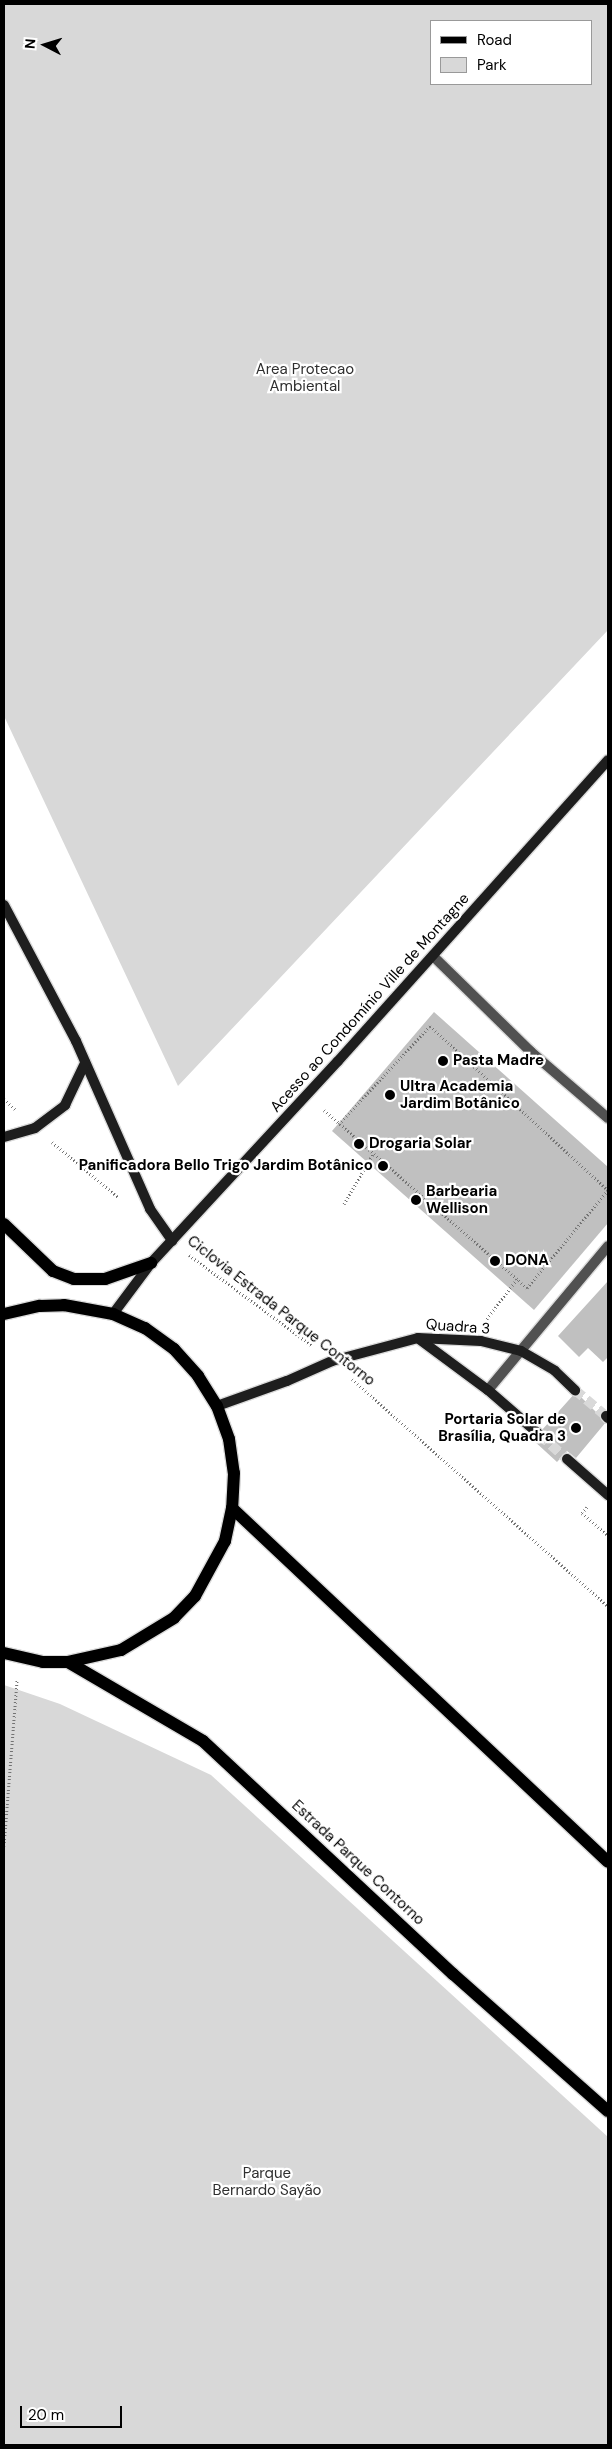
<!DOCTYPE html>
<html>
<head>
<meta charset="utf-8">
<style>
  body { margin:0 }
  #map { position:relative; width:612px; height:2449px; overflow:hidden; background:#fff; font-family:"DM Sans",sans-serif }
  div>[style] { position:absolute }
  .green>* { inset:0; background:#d8d8d8 }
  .building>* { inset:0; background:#c0c0c0 }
  .secondary-tunnel>* { height:10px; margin-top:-5px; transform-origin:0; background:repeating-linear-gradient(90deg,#d9d9d9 0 10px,transparent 0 15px) }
  .path>* { height:3px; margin-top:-1.5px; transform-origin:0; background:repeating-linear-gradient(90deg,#737373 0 1px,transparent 0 3.5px) }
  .roads { filter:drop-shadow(1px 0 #dbdbdb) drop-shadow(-1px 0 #dbdbdb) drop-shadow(0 1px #dbdbdb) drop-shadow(0 -1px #dbdbdb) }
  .lane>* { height:10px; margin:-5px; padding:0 5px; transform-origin:5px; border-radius:5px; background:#515151 }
  .secondary>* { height:10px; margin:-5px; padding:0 5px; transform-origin:5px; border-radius:5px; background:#1e1e1e }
  .primary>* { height:12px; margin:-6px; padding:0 6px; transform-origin:6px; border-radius:6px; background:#000 }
  .dots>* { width:14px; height:14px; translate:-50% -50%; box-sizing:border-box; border:2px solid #fff; border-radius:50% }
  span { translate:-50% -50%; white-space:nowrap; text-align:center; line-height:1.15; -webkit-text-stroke:4.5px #fff; paint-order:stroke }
  .park-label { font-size:15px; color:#2f2f2f }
  .street-label { font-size:15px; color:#000 }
  .poi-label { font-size:15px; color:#000; font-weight:700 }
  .left { translate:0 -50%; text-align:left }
  .right { translate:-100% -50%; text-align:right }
  .frame { position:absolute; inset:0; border:5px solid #000; pointer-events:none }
  .legend { position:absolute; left:430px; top:20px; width:162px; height:65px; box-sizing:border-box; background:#fff; border:1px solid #999; margin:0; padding:6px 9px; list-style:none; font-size:15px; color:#000 }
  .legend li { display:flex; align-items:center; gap:10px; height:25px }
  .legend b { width:25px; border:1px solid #999 }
  .north { position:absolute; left:20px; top:20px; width:50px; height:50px; -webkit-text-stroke:4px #fff; paint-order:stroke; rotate:275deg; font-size:14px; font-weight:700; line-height:20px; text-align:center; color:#000 }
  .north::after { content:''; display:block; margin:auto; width:18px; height:22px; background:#000; clip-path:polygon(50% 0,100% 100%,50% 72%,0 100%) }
  .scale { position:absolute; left:20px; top:2406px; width:102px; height:22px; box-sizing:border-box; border:2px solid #000; border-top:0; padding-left:6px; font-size:15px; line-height:18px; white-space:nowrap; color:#000; -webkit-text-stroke:4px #fff; paint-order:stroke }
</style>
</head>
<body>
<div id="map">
  <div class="green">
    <div style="clip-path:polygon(evenodd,4px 4px,608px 4px,608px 630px,178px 1086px,4px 716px,4px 4px,431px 21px,591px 21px,591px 84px,431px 84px,431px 21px)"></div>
    <div style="clip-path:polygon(4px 1685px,60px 1704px,211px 1775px,608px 2137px,608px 2445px,4px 2445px)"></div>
  </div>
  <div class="building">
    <div style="clip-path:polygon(434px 1012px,608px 1167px,608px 1223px,534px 1310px,332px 1131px)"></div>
    <div style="clip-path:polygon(608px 1281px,608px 1357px,603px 1362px,588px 1348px,579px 1357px,558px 1336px)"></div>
    <div style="clip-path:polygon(576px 1392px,606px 1422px,576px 1458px,567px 1451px,557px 1462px,533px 1440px)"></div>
  </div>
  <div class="secondary-tunnel">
    <div style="left:575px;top:1390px;width:40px;rotate:40deg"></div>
    <div style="left:540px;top:1435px;width:36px;rotate:42deg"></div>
  </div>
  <div class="path">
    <div style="left:4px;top:1099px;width:16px;rotate:43deg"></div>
    <div style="left:324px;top:1110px;width:257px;rotate:41.2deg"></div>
    <div style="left:517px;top:1279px;width:51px;rotate:127.1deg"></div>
    <div style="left:339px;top:1124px;width:134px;rotate:-47.1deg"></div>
    <div style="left:430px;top:1026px;width:242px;rotate:42.7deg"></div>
    <div style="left:608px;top:1190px;width:127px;rotate:129.6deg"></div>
    <div style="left:527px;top:1288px;width:13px;rotate:-138deg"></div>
    <div style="left:52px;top:1142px;width:86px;rotate:39.8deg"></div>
    <div style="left:344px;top:1204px;width:58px;rotate:-59.9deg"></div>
    <div style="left:189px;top:1255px;width:152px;rotate:36.4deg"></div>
    <div style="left:352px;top:1379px;width:342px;rotate:41.6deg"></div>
    <div style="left:587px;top:1507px;width:8px;rotate:130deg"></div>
    <div style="left:582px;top:1513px;width:35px;rotate:41deg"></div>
    <div style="left:4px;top:1846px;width:167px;rotate:-85.5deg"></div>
  </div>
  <div class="roads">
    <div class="lane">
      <div style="left:433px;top:956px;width:136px;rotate:44.4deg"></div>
      <div style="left:530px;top:1051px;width:103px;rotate:40.7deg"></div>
      <div style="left:488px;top:1390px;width:187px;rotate:-50.2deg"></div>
    </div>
    <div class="secondary">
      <div style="left:4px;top:905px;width:154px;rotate:62.1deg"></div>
      <div style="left:76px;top:1041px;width:184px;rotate:66.2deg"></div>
      <div style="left:150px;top:1209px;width:39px;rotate:55deg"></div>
      <div style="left:4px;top:1137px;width:32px;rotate:-16deg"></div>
      <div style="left:35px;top:1128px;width:38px;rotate:-37deg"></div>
      <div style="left:65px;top:1105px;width:47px;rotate:-64.5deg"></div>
      <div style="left:113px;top:1314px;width:64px;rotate:-53.3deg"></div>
      <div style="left:151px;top:1263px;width:275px;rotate:-47.2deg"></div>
      <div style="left:338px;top:1061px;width:404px;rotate:-48.1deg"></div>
      <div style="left:419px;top:1339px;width:86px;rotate:36.5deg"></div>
      <div style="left:488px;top:1390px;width:69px;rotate:40.9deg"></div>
      <div style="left:217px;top:1406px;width:74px;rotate:-19.7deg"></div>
      <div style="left:287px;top:1381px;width:49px;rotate:-24deg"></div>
      <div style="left:332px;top:1361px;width:89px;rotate:-15deg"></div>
      <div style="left:418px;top:1338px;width:63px;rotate:2.7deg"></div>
      <div style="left:481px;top:1341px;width:41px;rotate:14deg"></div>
      <div style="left:521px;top:1351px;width:39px;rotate:30deg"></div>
      <div style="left:555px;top:1371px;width:28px;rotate:44deg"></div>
      <div style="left:606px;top:1416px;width:3px;rotate:45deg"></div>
      <div style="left:567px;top:1459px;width:55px;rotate:41.3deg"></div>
    </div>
    <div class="primary">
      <div style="left:4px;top:1224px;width:68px;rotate:43.8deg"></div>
      <div style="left:53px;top:1271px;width:22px;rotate:21deg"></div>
      <div style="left:74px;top:1279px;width:31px"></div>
      <div style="left:105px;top:1279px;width:49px;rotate:-19.2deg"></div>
      <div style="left:4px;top:1314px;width:37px;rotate:-13deg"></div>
      <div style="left:40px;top:1306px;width:24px;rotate:-2deg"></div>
      <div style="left:64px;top:1305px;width:50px;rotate:10.4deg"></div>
      <div style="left:113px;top:1314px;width:35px;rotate:24deg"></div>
      <div style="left:145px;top:1328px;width:36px;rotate:36deg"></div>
      <div style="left:174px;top:1349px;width:36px;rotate:48deg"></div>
      <div style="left:198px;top:1376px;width:36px;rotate:58deg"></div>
      <div style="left:217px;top:1406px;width:35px;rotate:70deg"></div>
      <div style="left:229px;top:1439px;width:34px;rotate:82deg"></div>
      <div style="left:234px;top:1473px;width:35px;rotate:93deg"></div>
      <div style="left:232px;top:1508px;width:34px;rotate:102deg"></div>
      <div style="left:225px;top:1541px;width:63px;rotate:118.6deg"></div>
      <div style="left:195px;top:1596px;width:30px;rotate:134deg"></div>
      <div style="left:174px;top:1618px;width:62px;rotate:148.9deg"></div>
      <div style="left:121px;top:1650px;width:54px;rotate:167.2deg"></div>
      <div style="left:68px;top:1662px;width:25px;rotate:180deg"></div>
      <div style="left:43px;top:1662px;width:40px;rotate:-167deg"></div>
      <div style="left:232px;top:1508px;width:516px;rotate:43.27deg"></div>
      <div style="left:68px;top:1662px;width:156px;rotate:30.3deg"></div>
      <div style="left:203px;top:1741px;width:342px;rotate:43deg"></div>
      <div style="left:453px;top:1974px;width:207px;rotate:41.5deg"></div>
    </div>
  </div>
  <div class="dots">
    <div style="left:443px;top:1061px;background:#000"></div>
    <div style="left:390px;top:1095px;background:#000"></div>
    <div style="left:359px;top:1144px;background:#000"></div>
    <div style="left:383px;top:1166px;background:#000"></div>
    <div style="left:416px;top:1200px;background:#000"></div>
    <div style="left:495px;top:1261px;background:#000"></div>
    <div style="left:576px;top:1428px;background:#000"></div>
  </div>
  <div class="park-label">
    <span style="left:305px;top:378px">Area Protecao<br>Ambiental</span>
    <span style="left:267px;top:2182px">Parque<br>Bernardo Sayão</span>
  </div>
  <div class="street-label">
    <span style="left:370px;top:1003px;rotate:-48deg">Acesso ao Condomínio Ville de Montagne</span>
    <span style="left:281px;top:1311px;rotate:38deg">Ciclovia Estrada Parque Contorno</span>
    <span style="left:458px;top:1327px;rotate:4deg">Quadra 3</span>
    <span style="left:358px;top:1863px;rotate:43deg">Estrada Parque Contorno</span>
  </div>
  <div class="poi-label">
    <span class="left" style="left:453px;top:1061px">Pasta Madre</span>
    <span class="left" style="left:400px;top:1095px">Ultra Academia<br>Jardim Botânico</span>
    <span class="left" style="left:369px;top:1144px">Drogaria Solar</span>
    <span class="right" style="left:373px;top:1166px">Panificadora Bello Trigo Jardim Botânico</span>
    <span class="left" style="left:426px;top:1200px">Barbearia<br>Wellison</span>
    <span class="left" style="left:505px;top:1261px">DONA</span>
    <span class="right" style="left:566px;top:1428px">Portaria Solar de<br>Brasília, Quadra 3</span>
  </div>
  <div class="frame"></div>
  <ul class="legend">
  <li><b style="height:6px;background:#000"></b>Road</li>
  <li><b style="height:14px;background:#d8d8d8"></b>Park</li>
  </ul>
  <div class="north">N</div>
  <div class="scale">20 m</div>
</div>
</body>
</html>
